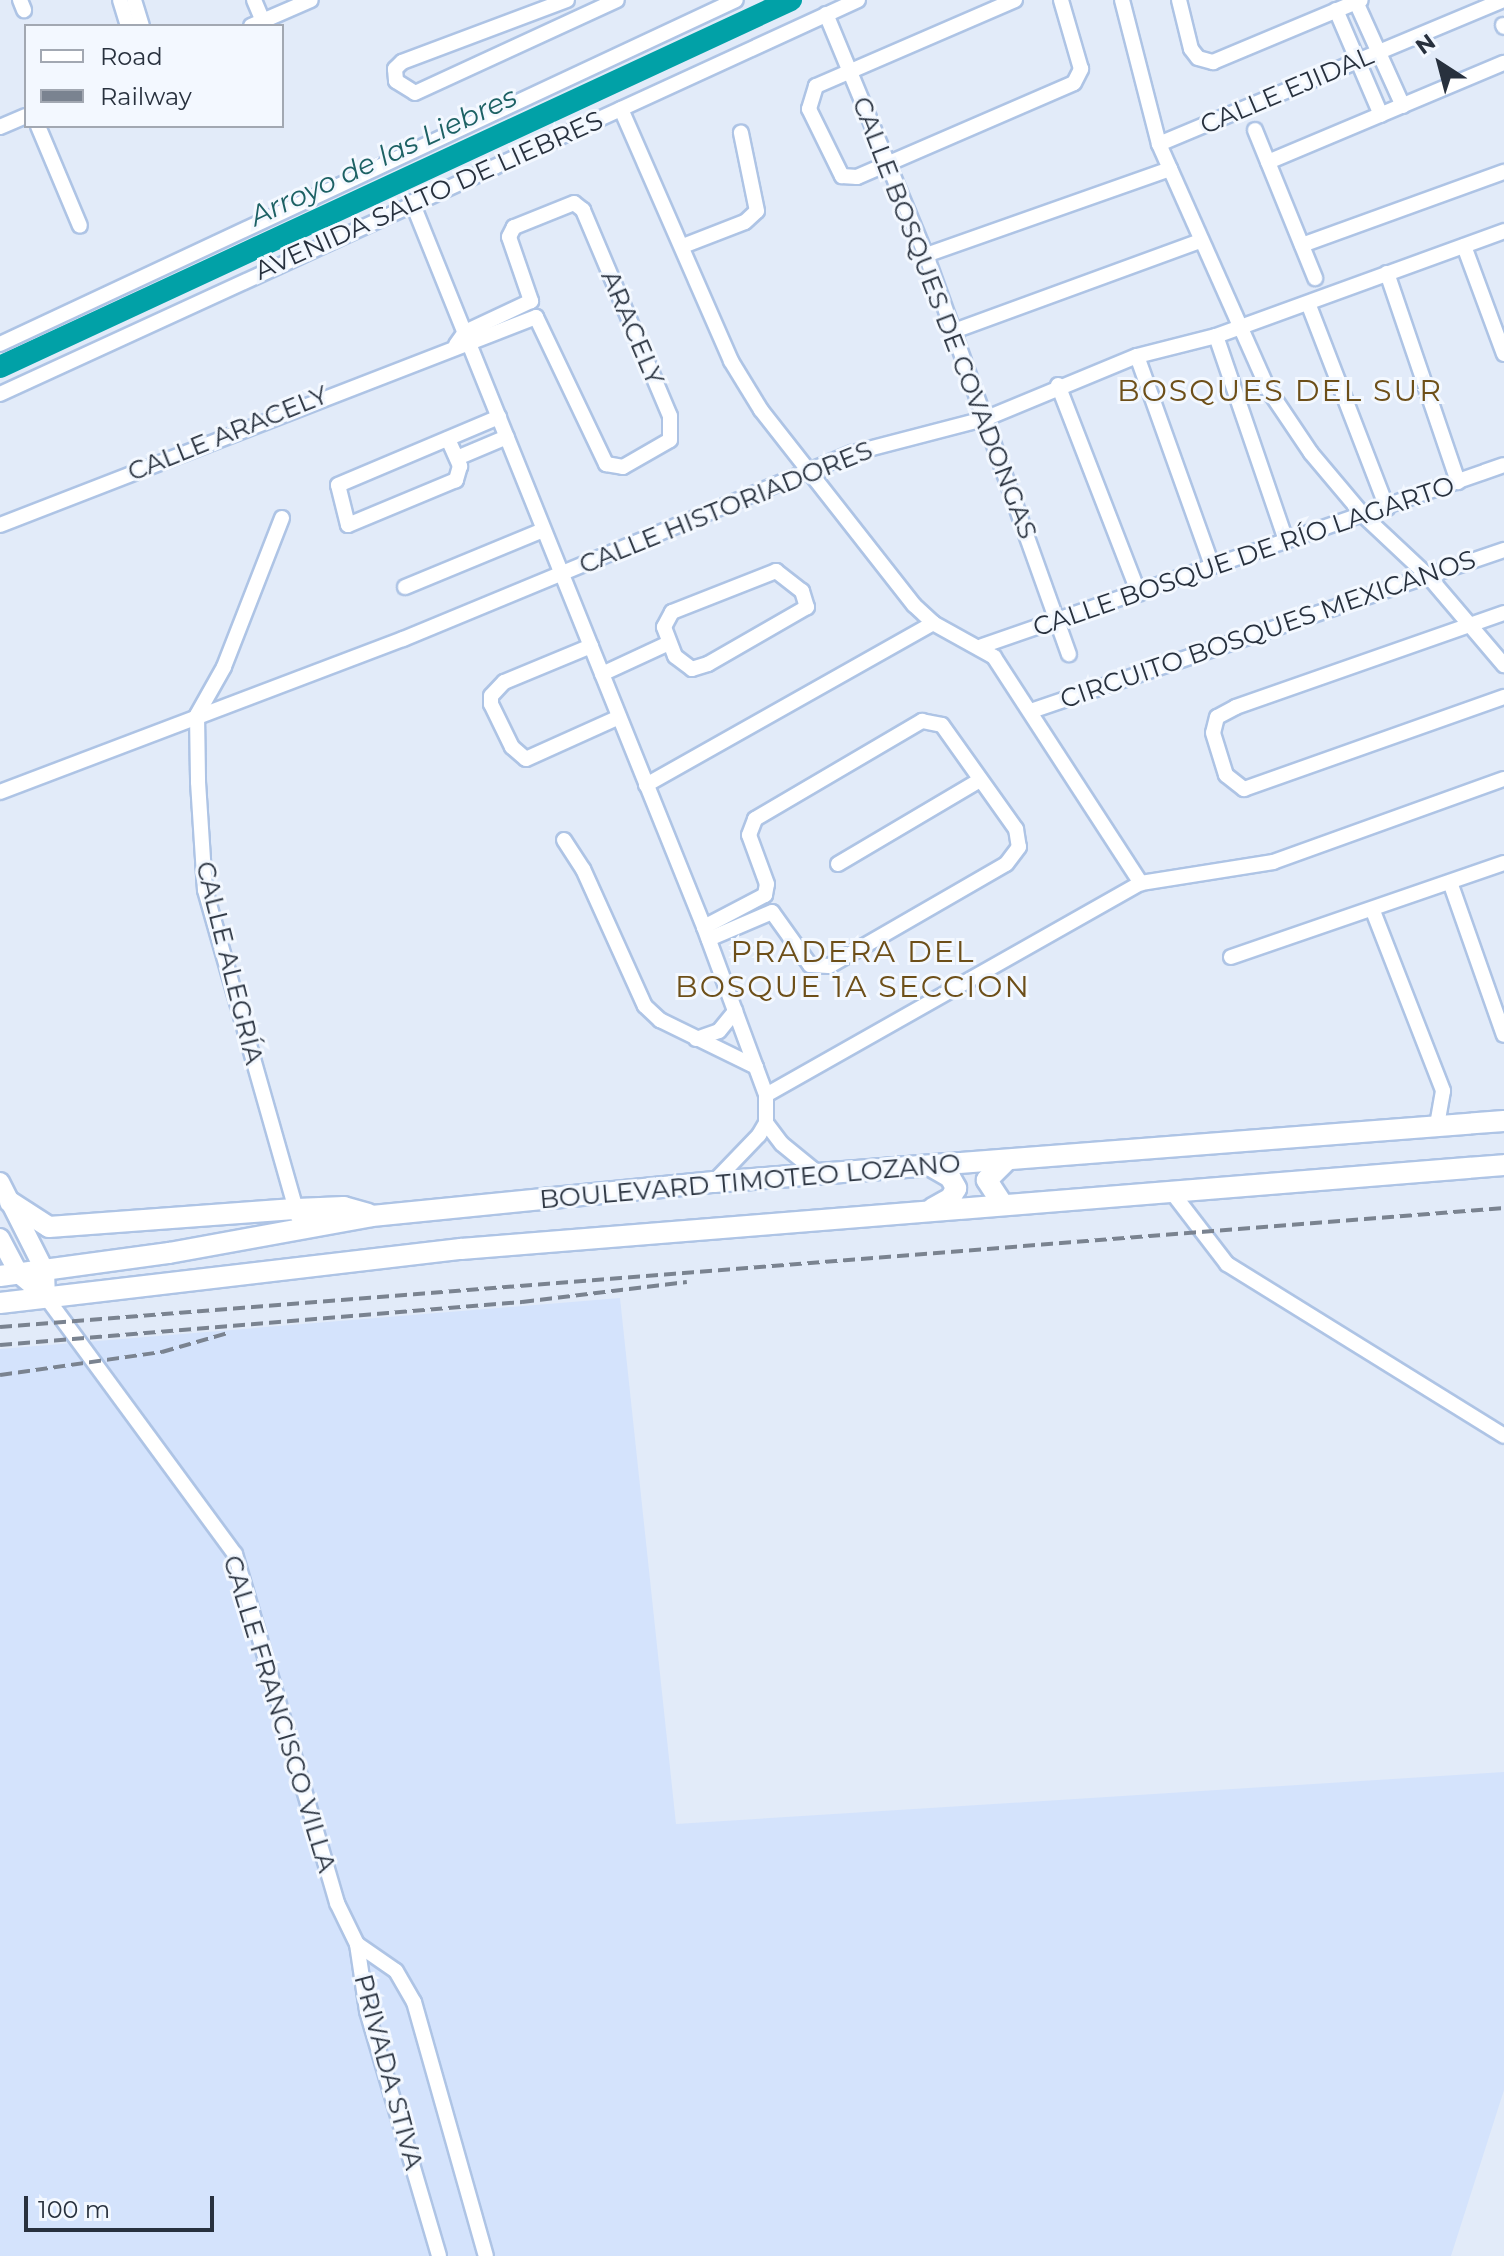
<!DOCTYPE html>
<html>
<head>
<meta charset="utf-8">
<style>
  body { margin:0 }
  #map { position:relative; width:1504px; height:2256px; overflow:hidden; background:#e2ebf9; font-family:Montserrat,sans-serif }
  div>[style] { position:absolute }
  .built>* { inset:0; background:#d4e3fc }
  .river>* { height:22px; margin:-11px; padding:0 11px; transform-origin:11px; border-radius:11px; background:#01a1a7 }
  .roads { filter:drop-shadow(2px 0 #aec4e5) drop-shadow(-2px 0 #aec4e5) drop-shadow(0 2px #aec4e5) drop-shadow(0 -2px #aec4e5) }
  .minor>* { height:14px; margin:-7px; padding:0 7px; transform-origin:7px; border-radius:7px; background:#fff }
  .secondary>* { height:18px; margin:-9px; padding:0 9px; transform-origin:9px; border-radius:9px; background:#fff }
  .primary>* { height:20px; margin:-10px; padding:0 10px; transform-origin:10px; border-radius:10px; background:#fff }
  .rail>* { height:4px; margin-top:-2px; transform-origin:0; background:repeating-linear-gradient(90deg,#7a8390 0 12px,transparent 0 18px) }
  span { translate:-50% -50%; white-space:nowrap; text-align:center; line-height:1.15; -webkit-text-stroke:6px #f3f8ff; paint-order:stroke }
  .street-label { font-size:26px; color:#28313e }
  .water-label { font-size:28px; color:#1c6164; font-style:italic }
  .quarter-label { font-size:30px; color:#6d4f19; letter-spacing:2px }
  .legend { position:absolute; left:24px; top:24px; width:260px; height:104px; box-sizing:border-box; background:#f3f8ff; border:2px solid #a2a8b2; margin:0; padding:10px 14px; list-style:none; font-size:24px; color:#28313e }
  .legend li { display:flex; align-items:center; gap:16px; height:40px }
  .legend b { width:40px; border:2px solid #a2a8b2 }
  .north { position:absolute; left:1400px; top:24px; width:80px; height:80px; -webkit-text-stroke:6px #f3f8ff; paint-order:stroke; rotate:324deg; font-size:22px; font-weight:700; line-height:32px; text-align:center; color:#28313e }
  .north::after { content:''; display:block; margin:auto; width:28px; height:36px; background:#28313e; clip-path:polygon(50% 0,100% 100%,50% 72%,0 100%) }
  .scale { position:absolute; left:24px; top:2196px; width:190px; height:36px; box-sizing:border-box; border:4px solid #28313e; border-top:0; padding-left:10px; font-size:24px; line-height:28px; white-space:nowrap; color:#28313e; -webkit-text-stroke:6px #f3f8ff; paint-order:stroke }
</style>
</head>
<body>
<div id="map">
  <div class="built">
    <div style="clip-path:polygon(620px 1298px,676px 1824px,1504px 1772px,1504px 2090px,1451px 2256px,0 2256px,0 1349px)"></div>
  </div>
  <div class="river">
    <div style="left:0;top:367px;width:872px;rotate:-24.89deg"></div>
  </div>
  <div class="roads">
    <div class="minor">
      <div style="left:20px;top:0;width:11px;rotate:68deg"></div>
      <div style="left:120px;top:0;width:27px;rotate:73deg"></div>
      <div style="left:134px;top:0;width:27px;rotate:73deg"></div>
      <div style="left:254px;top:0;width:23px;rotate:67deg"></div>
      <div style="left:567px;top:0;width:176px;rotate:159.4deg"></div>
      <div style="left:402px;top:62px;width:10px;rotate:135deg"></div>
      <div style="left:395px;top:69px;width:12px;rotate:85deg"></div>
      <div style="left:396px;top:81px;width:22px;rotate:32deg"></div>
      <div style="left:415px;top:93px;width:222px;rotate:-24.7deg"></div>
      <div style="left:1015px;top:0;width:217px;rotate:156.6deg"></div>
      <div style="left:816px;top:86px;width:24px;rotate:107deg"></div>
      <div style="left:809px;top:109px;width:75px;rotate:63.8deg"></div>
      <div style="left:842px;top:176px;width:15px;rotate:4deg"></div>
      <div style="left:857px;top:177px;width:236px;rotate:-23.4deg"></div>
      <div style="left:1074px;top:83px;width:16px;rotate:-63deg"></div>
      <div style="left:1081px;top:69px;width:72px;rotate:-106.2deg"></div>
      <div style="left:1122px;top:0;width:149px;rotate:75.6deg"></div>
      <div style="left:1159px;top:144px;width:268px;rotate:66deg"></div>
      <div style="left:1268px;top:389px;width:77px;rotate:56.1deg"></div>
      <div style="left:1311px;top:453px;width:82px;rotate:49.9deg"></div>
      <div style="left:1364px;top:516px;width:89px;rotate:43.2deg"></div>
      <div style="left:1429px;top:577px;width:116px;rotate:49.6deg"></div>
      <div style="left:1179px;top:0;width:50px;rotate:76.2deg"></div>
      <div style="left:1191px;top:49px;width:11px;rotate:52deg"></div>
      <div style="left:1198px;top:58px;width:16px;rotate:15deg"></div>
      <div style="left:1213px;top:62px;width:160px;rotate:-22.7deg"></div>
      <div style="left:1356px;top:2px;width:114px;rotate:65.7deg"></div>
      <div style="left:1336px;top:10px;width:114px;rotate:66.8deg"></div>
      <div style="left:826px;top:14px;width:261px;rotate:67.5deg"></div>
      <div style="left:926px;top:255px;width:424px;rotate:70.3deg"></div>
      <div style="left:1503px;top:25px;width:2px;rotate:63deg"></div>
      <div style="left:251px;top:26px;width:65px;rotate:-23.4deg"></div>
      <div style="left:621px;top:109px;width:275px;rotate:66.4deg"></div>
      <div style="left:731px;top:361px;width:57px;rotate:58.5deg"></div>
      <div style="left:761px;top:410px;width:248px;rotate:51.9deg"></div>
      <div style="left:914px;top:605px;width:26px;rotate:43deg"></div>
      <div style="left:933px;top:623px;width:70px;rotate:29.1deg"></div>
      <div style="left:994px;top:657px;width:270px;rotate:57deg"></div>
      <div style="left:38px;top:126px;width:108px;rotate:67.2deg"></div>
      <div style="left:0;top:127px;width:28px;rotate:-23deg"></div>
      <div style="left:1255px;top:130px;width:160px;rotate:67.9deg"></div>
      <div style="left:1159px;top:144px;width:374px;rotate:-22.7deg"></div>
      <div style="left:1268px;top:162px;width:256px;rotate:-22.8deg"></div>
      <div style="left:412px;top:202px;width:782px;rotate:68.06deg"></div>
      <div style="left:704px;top:927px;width:179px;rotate:69.7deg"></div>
      <div style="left:766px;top:1095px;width:28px;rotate:90deg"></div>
      <div style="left:766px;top:1123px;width:14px;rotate:120deg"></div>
      <div style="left:759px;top:1135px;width:65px;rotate:133.8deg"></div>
      <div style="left:1302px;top:245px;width:215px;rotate:-19.9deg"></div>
      <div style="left:683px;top:246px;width:66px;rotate:-21.2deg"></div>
      <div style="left:745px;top:222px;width:16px;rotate:-43deg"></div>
      <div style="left:757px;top:211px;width:80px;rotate:-101.6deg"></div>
      <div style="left:1464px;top:246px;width:115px;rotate:69.7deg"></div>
      <div style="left:926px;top:255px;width:259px;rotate:-19.4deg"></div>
      <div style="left:1387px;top:273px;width:221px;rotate:71.2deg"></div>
      <div style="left:1308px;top:303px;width:220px;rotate:68.9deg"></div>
      <div style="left:954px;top:331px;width:262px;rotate:-20.1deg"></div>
      <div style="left:1216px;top:336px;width:213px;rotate:71.1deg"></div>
      <div style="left:0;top:344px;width:812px;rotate:-25.05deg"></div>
      <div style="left:1137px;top:356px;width:223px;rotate:70.3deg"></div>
      <div style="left:1058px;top:385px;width:224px;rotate:68.8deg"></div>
      <div style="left:0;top:394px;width:944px;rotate:-24.66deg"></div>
      <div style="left:448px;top:439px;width:30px;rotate:66deg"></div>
      <div style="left:460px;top:466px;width:15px;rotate:106deg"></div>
      <div style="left:456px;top:480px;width:117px;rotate:157.4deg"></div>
      <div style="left:348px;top:525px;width:41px;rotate:-104deg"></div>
      <div style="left:338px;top:485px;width:175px;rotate:-22.9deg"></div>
      <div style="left:457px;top:458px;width:54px;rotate:-22.8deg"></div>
      <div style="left:282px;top:518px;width:160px;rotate:111.3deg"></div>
      <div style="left:224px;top:667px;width:55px;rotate:119.4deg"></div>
      <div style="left:197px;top:715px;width:67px;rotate:89.1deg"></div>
      <div style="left:198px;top:782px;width:108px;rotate:86.3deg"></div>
      <div style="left:205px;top:890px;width:340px;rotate:74.1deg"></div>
      <div style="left:0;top:525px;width:575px;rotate:-21.21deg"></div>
      <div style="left:536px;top:317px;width:163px;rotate:64.5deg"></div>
      <div style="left:606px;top:464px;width:17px;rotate:10deg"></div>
      <div style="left:623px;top:467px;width:54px;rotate:-29.9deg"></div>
      <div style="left:670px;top:440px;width:24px;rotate:-90deg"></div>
      <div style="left:670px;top:416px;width:224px;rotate:-112.9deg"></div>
      <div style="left:583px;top:210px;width:11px;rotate:-142deg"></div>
      <div style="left:574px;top:203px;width:65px;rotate:158.2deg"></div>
      <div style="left:514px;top:227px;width:11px;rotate:117deg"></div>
      <div style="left:509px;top:237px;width:68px;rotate:71deg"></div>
      <div style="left:531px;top:301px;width:73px;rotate:154.8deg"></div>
      <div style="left:465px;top:332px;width:16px;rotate:125deg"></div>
      <div style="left:776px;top:571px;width:33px;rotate:38deg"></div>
      <div style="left:802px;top:591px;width:17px;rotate:73deg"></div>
      <div style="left:807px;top:607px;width:114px;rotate:150.1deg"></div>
      <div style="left:708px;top:664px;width:17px;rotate:163deg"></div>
      <div style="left:692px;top:669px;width:21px;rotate:-143deg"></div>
      <div style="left:675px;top:656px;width:31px;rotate:-111deg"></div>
      <div style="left:664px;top:627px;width:17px;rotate:-62deg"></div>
      <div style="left:672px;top:612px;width:112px;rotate:-21.5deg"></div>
      <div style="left:405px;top:587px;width:149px;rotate:-22.4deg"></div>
      <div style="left:1504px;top:613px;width:284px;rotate:160.7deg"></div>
      <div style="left:1236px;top:707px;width:21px;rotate:152deg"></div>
      <div style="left:1217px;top:717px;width:16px;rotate:104deg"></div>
      <div style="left:1213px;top:733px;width:44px;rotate:72.8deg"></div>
      <div style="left:1226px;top:775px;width:23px;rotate:38deg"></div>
      <div style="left:1244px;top:789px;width:276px;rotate:-19.5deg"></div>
      <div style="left:591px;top:646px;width:94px;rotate:157.5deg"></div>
      <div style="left:504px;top:682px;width:19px;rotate:133deg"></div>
      <div style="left:491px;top:696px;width:8px;rotate:90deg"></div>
      <div style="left:491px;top:704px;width:48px;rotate:64deg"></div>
      <div style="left:512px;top:747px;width:18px;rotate:41deg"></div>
      <div style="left:526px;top:759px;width:102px;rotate:-24.3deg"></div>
      <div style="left:982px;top:646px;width:552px;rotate:-19.12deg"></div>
      <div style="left:602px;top:674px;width:74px;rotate:-24.8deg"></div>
      <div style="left:1031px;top:711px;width:500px;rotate:-18.8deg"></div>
      <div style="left:646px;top:785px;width:330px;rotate:-29.4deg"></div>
      <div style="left:0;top:792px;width:431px;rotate:-20.8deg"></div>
      <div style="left:403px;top:639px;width:487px;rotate:-22.5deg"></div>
      <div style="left:853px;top:453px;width:138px;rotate:-14.6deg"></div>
      <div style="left:987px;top:418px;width:162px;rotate:-22.5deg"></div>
      <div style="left:1137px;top:356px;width:81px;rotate:-14.2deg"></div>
      <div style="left:1216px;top:336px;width:307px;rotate:-20deg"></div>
      <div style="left:564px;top:840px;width:35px;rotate:57deg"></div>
      <div style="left:583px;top:869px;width:150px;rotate:65.7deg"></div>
      <div style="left:645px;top:1006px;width:21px;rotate:43deg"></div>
      <div style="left:660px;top:1020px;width:107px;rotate:26.1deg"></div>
      <div style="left:838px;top:864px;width:165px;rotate:-30.6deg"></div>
      <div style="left:1450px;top:882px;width:162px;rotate:70.6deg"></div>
      <div style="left:1373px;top:911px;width:193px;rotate:68.7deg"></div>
      <div style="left:1443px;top:1091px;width:36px;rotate:100deg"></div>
      <div style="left:704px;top:927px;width:69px;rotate:-27.7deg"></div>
      <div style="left:765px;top:895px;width:11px;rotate:-80deg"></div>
      <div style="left:767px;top:884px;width:52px;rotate:-110.2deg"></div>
      <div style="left:749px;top:835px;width:17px;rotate:-69deg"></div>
      <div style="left:755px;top:819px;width:194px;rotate:-30.4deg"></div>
      <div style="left:922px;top:721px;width:20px;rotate:11deg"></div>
      <div style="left:942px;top:725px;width:128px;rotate:54.6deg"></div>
      <div style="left:1016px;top:829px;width:18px;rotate:81deg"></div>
      <div style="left:1019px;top:847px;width:21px;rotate:127deg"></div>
      <div style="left:1006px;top:864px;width:204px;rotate:150deg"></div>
      <div style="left:829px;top:966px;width:19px;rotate:-177deg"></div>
      <div style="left:810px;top:965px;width:65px;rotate:-125.6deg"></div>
      <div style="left:772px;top:912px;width:69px;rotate:156.8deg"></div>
      <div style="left:1231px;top:957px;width:289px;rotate:-19deg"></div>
      <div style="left:696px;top:1039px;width:24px;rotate:-19deg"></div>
      <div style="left:719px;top:1031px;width:26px;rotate:-51deg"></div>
      <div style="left:766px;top:1095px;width:431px;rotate:-29.5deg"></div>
      <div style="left:1141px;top:883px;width:134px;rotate:-9deg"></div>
      <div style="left:1273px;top:862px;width:245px;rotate:-19.8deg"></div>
      <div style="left:766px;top:1123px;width:26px;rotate:53deg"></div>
      <div style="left:782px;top:1144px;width:49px;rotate:39.2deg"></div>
      <div style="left:1171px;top:1191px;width:92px;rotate:52.5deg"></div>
      <div style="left:1227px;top:1264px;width:326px;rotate:31.8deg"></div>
      <div style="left:46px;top:1297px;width:319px;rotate:53.7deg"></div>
      <div style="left:235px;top:1554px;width:364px;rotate:73.7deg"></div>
      <div style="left:337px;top:1903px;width:46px;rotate:64deg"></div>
      <div style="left:357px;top:1944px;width:47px;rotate:34.7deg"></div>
      <div style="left:396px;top:1971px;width:36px;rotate:60deg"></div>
      <div style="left:414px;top:2002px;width:264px;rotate:74.2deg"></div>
      <div style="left:357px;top:1944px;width:68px;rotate:81.5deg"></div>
      <div style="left:367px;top:2011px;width:255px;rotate:73.6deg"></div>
    </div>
    <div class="secondary">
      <div style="left:0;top:1182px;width:100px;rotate:63.2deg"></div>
      <div style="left:45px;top:1271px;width:26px;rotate:88deg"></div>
      <div style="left:0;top:1238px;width:41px;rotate:62.2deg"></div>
      <div style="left:19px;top:1274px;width:35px;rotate:40deg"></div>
    </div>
    <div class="primary">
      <div style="left:931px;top:1166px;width:22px;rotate:30deg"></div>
      <div style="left:950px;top:1177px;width:13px;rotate:61deg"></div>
      <div style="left:956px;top:1188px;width:11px;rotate:117deg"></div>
      <div style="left:951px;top:1198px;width:21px;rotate:151deg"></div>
      <div style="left:10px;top:1202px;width:46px;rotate:32.7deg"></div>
      <div style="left:49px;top:1227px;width:249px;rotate:-4.2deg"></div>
      <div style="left:297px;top:1209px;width:47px;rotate:-2.4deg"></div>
      <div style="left:344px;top:1207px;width:25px;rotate:16deg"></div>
      <div style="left:1003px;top:1205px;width:30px;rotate:-123deg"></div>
      <div style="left:987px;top:1180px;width:27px;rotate:-45deg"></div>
      <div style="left:0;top:1276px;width:171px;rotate:-7.8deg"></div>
      <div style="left:169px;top:1253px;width:206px;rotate:-10.3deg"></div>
      <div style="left:372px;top:1216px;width:344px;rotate:-5.7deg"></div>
      <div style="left:714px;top:1182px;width:792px;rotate:-4.42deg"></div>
      <div style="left:0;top:1303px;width:464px;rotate:-6.7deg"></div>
      <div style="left:461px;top:1249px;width:1046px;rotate:-4.6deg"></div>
    </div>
  </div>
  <div class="rail">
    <div style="left:0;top:1327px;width:1509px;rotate:-4.52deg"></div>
    <div style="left:0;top:1345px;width:524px;rotate:-4.71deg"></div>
    <div style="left:522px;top:1302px;width:166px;rotate:-6.9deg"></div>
    <div style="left:0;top:1375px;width:164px;rotate:-8.1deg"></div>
    <div style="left:162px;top:1352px;width:69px;rotate:-16.1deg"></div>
  </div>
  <div class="street-label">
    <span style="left:1287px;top:91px;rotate:-23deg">CALLE EJIDAL</span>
    <span style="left:429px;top:196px;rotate:-24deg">AVENIDA SALTO DE LIEBRES</span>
    <span style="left:944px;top:318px;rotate:69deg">CALLE BOSQUES DE COVADONGAS</span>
    <span style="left:632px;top:328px;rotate:67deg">ARACELY</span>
    <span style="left:228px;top:434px;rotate:-22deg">CALLE ARACELY</span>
    <span style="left:726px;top:508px;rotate:-22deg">CALLE HISTORIADORES</span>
    <span style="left:1244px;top:557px;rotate:-19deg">CALLE BOSQUE DE RÍO LAGARTO</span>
    <span style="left:1268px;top:630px;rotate:-19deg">CIRCUITO BOSQUES MEXICANOS</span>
    <span style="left:229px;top:963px;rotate:76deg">CALLE ALEGRÍA</span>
    <span style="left:750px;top:1182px;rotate:-5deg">BOULEVARD TIMOTEO LOZANO</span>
    <span style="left:279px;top:1714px;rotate:73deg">CALLE FRANCISCO VILLA</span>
    <span style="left:388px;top:2072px;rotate:75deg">PRIVADA STIVA</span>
  </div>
  <div class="water-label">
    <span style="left:383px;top:156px;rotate:-25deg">Arroyo de las Liebres</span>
  </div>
  <div class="quarter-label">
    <span style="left:1280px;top:391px">BOSQUES DEL SUR</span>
    <span style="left:853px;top:969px">PRADERA DEL<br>BOSQUE 1A SECCION</span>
  </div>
  <ul class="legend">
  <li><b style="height:10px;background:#fff"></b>Road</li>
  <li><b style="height:10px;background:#7a8390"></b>Railway</li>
  </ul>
  <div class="north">N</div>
  <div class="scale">100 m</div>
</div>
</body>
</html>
